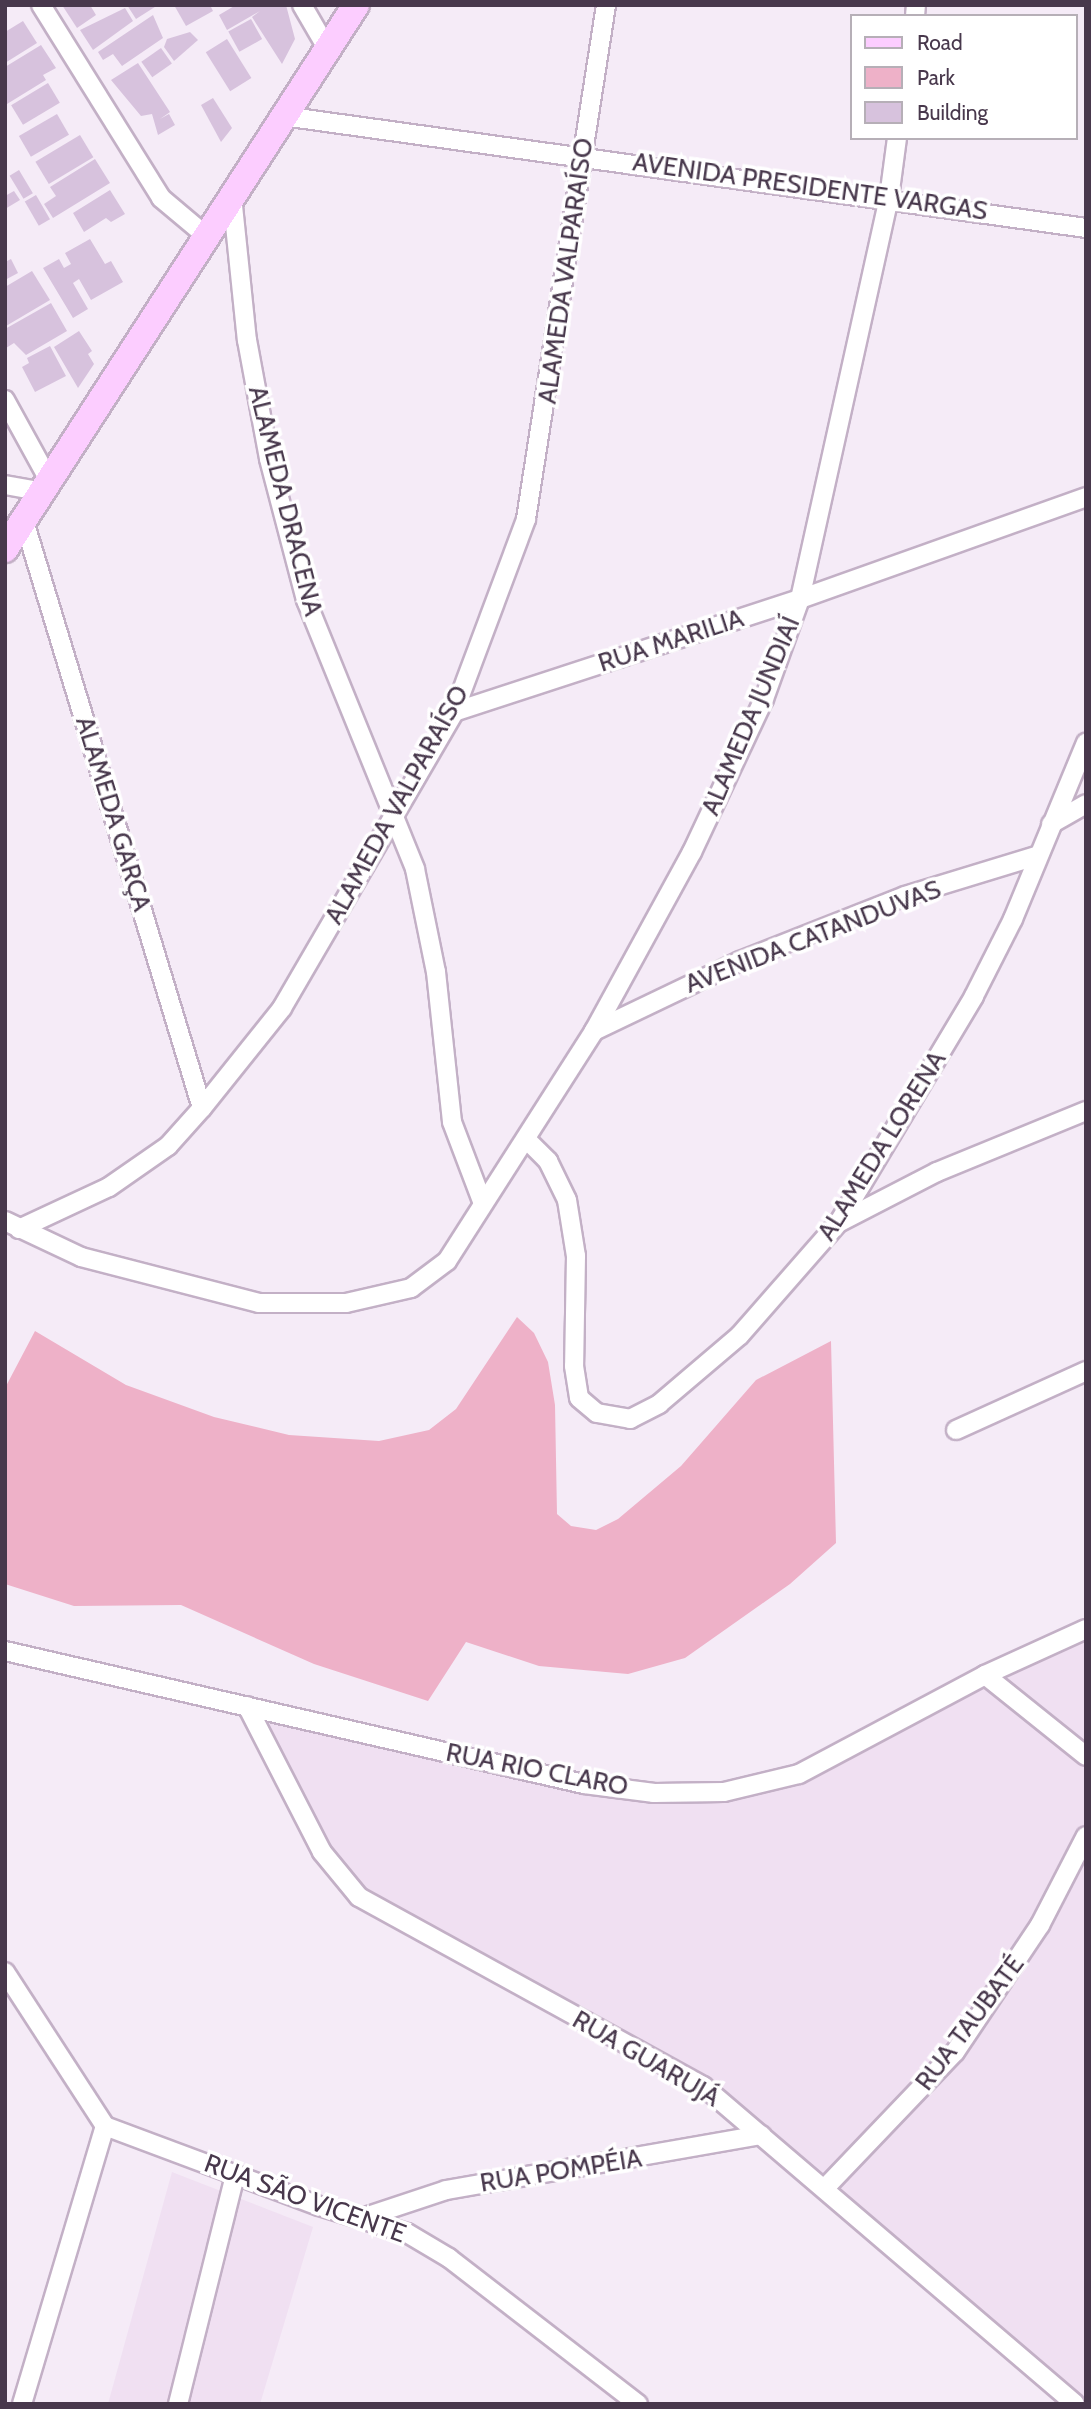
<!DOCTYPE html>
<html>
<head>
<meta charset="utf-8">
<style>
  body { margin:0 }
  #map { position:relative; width:1091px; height:2409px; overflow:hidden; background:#f5ebf7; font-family:Cabin,sans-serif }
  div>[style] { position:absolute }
  .residential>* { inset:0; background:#f0e0f2 }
  .green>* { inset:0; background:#eeb1c8 }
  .building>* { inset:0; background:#d7c2dd; transform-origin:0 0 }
  .roads { filter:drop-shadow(2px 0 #c3b0c6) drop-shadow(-2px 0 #c3b0c6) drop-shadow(0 2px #c3b0c6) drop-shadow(0 -2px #c3b0c6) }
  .minor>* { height:18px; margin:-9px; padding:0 9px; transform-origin:9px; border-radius:9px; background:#fff }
  .secondary>* { height:26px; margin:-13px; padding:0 13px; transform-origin:13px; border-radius:13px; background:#fccdff }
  span { translate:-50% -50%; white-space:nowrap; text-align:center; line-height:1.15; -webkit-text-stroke:7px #fff; paint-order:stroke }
  .street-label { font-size:26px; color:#48384c }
  .frame { position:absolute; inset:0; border:7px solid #48384c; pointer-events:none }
  .legend { position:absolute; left:850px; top:14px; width:228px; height:126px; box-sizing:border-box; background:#fff; border:2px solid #b6afb7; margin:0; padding:9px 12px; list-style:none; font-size:21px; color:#48384c }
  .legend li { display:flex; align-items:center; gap:14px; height:35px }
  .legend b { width:35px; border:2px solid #b6afb7 }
</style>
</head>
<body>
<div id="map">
  <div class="residential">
    <div style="clip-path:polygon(1086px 1629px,1086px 2404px,1075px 2404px,703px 2086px,359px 1897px,322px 1852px,247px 1706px,654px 1793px,799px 1774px)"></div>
    <div style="clip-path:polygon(172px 2172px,313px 2227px,260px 2404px,108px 2404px)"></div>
  </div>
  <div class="green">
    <div style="clip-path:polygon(517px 1317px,534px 1333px,548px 1362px,555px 1405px,557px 1514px,571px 1526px,596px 1530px,618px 1519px,681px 1466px,756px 1380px,831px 1341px,836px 1543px,790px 1584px,685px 1658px,628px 1674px,539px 1666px,466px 1642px,428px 1701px,314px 1664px,181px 1605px,74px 1606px,5px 1584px,5px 1388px,35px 1331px,126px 1385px,214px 1417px,289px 1435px,379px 1441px,429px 1430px,456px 1409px)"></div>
  </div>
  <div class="building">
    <div style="clip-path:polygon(62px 5px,90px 5px,96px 15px,77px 28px)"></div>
    <div style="clip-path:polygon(127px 5px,158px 5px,136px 19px)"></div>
    <div style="clip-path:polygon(174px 5px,210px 5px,213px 11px,186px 26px)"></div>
    <div style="clip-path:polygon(236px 5px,286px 5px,295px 39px,282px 64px,252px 17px,260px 11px,227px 30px,219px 15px)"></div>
    <div style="clip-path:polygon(125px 8px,133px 21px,93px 50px,80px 30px)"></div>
    <div style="clip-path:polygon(153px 15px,163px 38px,122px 66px,113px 54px,103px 60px,98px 52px)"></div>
    <div style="left:251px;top:19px;width:23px;height:26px;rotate:61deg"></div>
    <div style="clip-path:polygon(23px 21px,37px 43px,5px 63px,5px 32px)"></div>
    <div style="clip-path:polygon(190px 32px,198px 40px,174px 61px,164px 47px,167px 39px)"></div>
    <div style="left:227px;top:39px;width:46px;height:25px;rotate:58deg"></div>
    <div style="clip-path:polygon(41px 45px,56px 68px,43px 75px,46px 80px,7px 104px,5px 67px)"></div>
    <div style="left:161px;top:48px;width:19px;height:24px;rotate:55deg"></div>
    <div style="clip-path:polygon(138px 63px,170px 112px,160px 119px,169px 114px,175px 125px,158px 135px,152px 114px,141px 116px,111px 80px)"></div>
    <div style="left:48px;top:83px;width:23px;height:43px;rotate:59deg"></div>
    <div style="clip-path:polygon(213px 98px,232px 128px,221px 142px,201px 105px)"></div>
    <div style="left:57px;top:114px;width:24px;height:44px;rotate:60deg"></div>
    <div style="left:80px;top:135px;width:26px;height:52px;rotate:59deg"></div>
    <div style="clip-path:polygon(95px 159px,110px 183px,53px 218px,44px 204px,56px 196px,50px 187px)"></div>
    <div style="left:19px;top:170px;width:27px;height:11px;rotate:59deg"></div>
    <div style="clip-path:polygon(110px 190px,125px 214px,111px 222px,106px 218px,84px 232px,73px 213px)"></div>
    <div style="clip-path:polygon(14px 191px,20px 200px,5px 209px,5px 196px)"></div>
    <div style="left:36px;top:195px;width:28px;height:13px;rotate:60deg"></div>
    <div style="clip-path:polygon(90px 239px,105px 264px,111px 261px,123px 282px,91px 300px,79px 279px,73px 283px,88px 309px,73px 318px,43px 268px,59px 259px,64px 268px,71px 264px,65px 253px)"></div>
    <div style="clip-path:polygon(11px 259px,18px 273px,5px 280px,5px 262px)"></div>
    <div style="clip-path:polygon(32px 271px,50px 300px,6px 326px,5px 287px)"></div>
    <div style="clip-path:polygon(51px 303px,67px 331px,26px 355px,14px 343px,6px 348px,5px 329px)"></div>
    <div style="clip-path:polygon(79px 331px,92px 351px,88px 354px,94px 364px,78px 388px,54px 347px)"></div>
    <div style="clip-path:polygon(50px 346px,66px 376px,35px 392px,22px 367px,29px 363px,27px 358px)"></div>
  </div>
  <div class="roads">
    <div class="minor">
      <div style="left:41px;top:5px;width:227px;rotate:58.1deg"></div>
      <div style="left:161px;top:198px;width:57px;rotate:40.1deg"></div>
      <div style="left:302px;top:5px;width:50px;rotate:59.8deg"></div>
      <div style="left:915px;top:16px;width:11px;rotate:-85deg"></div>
      <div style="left:283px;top:116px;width:811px;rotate:7.94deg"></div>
      <div style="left:232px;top:196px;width:145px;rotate:84.1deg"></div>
      <div style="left:247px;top:340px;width:121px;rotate:79.5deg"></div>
      <div style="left:269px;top:459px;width:146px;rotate:75.3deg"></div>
      <div style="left:306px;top:600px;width:290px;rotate:67.9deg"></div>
      <div style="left:415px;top:869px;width:105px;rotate:78.5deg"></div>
      <div style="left:436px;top:972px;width:151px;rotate:83.9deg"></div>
      <div style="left:452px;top:1122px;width:85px;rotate:69.2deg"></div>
      <div style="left:5px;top:400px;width:94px;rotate:61.2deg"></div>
      <div style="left:5px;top:485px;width:39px;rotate:10deg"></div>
      <div style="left:24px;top:521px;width:613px;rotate:73.13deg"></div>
      <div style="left:454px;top:712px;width:364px;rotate:-18.1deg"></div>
      <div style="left:800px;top:599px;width:304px;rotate:-19.6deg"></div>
      <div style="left:1051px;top:824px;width:40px;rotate:-29.7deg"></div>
      <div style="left:594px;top:1031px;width:162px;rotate:-25.6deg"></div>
      <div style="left:740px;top:961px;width:177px;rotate:-21.5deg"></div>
      <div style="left:905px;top:896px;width:137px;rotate:-17deg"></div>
      <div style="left:527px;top:1140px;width:30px;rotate:45deg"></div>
      <div style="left:548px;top:1161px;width:43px;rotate:64deg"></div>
      <div style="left:567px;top:1200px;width:57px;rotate:80.9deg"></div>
      <div style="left:576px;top:1256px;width:110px;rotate:91deg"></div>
      <div style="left:574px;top:1366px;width:32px;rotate:81deg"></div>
      <div style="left:579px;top:1398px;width:23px;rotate:40deg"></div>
      <div style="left:597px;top:1413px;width:34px;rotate:10deg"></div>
      <div style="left:630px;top:1419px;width:33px;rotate:-27deg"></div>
      <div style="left:659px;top:1404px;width:106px;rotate:-40.4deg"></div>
      <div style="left:740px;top:1335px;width:150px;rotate:-48.8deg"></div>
      <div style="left:839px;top:1222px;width:263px;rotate:-59.1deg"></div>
      <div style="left:974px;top:996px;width:86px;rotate:-63.1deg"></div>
      <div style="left:1013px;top:919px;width:191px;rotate:-67.5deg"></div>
      <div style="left:5px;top:1221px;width:84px;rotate:25.3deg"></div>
      <div style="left:81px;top:1257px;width:184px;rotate:14.5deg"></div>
      <div style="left:259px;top:1303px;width:87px"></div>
      <div style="left:346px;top:1303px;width:67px;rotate:-13deg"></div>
      <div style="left:411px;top:1288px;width:45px;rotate:-36.9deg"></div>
      <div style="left:447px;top:1261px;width:273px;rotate:-57.4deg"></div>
      <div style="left:594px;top:1031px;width:204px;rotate:-61.3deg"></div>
      <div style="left:692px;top:852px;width:169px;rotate:-64.8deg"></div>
      <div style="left:764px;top:699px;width:106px;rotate:-70.2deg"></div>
      <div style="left:800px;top:599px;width:411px;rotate:-77.5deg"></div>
      <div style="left:889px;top:198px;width:61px;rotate:-82.4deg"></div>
      <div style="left:840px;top:1222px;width:109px;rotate:-27.3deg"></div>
      <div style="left:937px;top:1172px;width:161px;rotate:-22.3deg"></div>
      <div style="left:19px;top:1229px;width:99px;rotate:-25deg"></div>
      <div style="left:109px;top:1187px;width:72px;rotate:-34.8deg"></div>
      <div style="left:168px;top:1146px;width:51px;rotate:-48.2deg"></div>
      <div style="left:202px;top:1108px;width:128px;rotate:-51.3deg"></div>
      <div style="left:282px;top:1008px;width:342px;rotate:-59.8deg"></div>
      <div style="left:454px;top:712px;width:206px;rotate:-69.5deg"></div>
      <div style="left:526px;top:519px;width:520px;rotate:-81.15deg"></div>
      <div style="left:956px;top:1430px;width:143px;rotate:-24.4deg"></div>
      <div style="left:5px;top:1651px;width:594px;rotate:12.94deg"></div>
      <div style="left:584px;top:1784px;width:71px;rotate:7.3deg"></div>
      <div style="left:654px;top:1793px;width:70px;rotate:-0.8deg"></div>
      <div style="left:724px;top:1792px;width:77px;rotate:-13.5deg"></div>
      <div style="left:799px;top:1774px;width:211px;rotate:-28deg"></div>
      <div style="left:985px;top:1675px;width:111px;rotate:-24.5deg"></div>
      <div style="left:985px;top:1675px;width:129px;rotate:38.7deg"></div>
      <div style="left:247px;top:1706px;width:164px;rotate:62.8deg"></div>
      <div style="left:322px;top:1852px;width:58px;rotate:50.6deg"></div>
      <div style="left:359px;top:1897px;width:393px;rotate:28.8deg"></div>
      <div style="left:703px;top:2086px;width:489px;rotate:40.5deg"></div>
      <div style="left:5px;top:1972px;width:184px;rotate:57deg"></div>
      <div style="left:105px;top:2126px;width:228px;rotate:20.5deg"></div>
      <div style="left:319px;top:2206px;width:92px;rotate:17.1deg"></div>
      <div style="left:407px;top:2233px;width:49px;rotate:30.8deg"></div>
      <div style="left:449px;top:2258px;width:239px;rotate:37.7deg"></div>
      <div style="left:825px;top:2188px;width:188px;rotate:-46.3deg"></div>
      <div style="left:955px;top:2052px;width:153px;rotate:-56.2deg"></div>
      <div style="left:1040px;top:1925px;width:100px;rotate:-62.7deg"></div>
      <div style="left:365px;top:2217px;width:85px;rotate:-18.4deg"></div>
      <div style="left:446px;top:2190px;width:320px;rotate:-9.9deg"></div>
      <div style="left:22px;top:2404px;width:290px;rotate:-73.4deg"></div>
      <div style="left:178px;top:2404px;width:236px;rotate:-76deg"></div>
    </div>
    <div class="secondary">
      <div style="left:5px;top:549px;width:647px;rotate:-57.17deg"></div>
    </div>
  </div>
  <div class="street-label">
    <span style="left:810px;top:187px;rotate:8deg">AVENIDA PRESIDENTE VARGAS</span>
    <span style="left:566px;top:271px;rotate:-82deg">ALAMEDA VALPARAÍSO</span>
    <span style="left:285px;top:501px;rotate:76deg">ALAMEDA DRACENA</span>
    <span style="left:671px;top:641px;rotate:-18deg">RUA MARILIA</span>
    <span style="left:751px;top:716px;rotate:-67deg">ALAMEDA JUNDIAÍ</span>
    <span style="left:397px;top:805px;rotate:-61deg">ALAMEDA VALPARAÍSO</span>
    <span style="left:113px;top:814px;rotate:73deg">ALAMEDA GARÇA</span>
    <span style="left:813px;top:937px;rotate:-21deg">AVENIDA CATANDUVAS</span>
    <span style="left:882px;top:1146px;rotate:-58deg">ALAMEDA LORENA</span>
    <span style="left:537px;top:1770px;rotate:11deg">RUA RIO CLARO</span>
    <span style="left:970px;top:2023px;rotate:-53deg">RUA TAUBATÉ</span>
    <span style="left:646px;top:2059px;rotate:30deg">RUA GUARUJÁ</span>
    <span style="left:561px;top:2171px;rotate:-9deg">RUA POMPÉIA</span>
    <span style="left:305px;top:2199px;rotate:20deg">RUA SÃO VICENTE</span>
  </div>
  <div class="frame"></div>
  <ul class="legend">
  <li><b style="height:9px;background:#fccdff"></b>Road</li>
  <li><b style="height:19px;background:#eeb1c8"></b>Park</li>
  <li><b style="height:19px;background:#d7c2dd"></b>Building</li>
  </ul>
</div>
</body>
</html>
